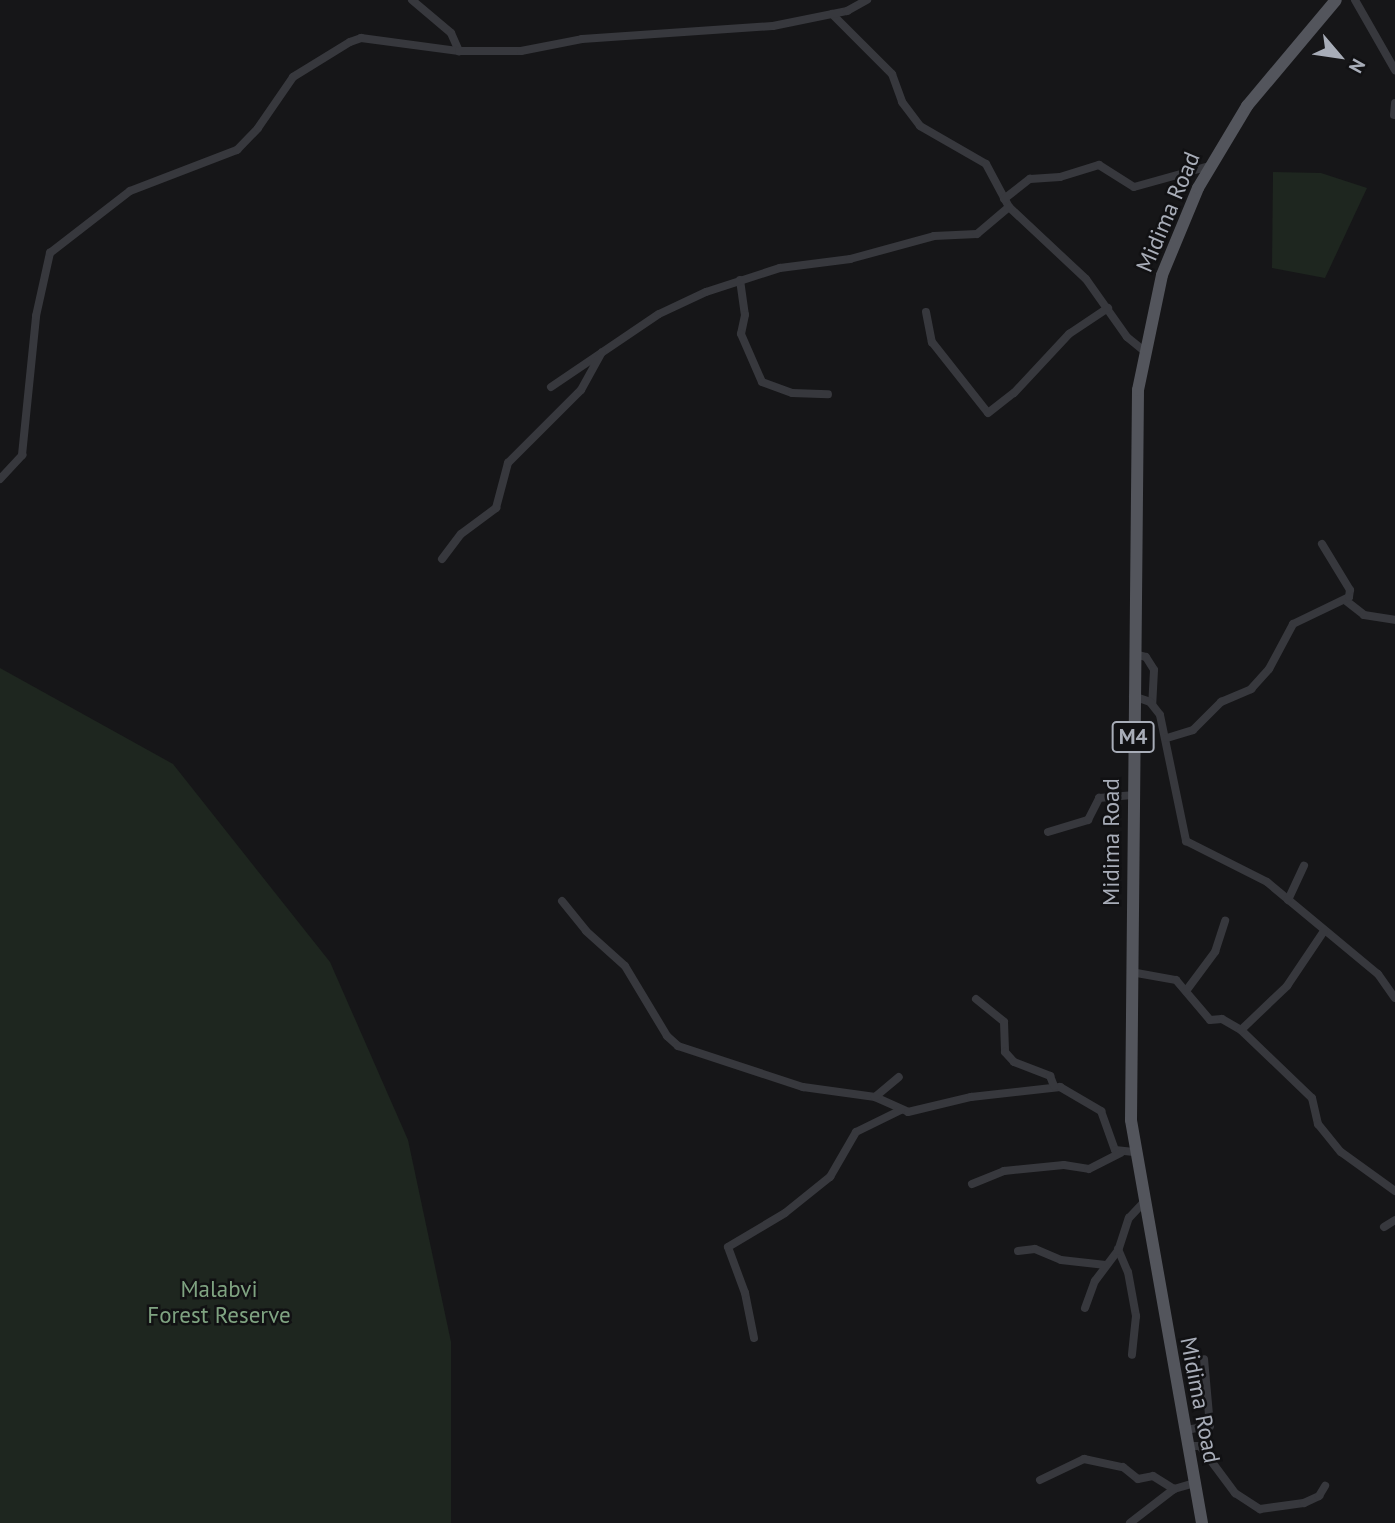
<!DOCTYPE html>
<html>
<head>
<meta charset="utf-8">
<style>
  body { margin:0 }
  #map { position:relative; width:1395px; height:1523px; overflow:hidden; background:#161618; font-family:"PT Sans",sans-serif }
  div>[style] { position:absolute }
  .green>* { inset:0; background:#1e261f }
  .street>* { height:8px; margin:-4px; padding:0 4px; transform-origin:4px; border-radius:4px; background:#37383d }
  .primary>* { height:12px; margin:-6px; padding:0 6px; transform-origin:6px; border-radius:6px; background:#53555c }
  span { translate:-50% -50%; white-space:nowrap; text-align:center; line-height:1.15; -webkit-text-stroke:5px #111113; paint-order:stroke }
  .shield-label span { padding:2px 5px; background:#111113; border:2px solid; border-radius:5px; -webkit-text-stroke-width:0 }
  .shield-label { font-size:21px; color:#a8adb8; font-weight:700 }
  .street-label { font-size:23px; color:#a8adb8 }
  .park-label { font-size:23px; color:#7fa381 }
  .north { position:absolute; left:1304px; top:21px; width:70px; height:70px; -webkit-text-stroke:5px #111113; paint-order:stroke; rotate:119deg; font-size:19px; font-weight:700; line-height:28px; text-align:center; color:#a8adb8 }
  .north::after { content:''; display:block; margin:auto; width:24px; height:32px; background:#a8adb8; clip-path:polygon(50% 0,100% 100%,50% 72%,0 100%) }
</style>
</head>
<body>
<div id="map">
  <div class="green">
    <div style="clip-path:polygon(1273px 172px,1321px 173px,1367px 188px,1325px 278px,1272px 268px)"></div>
    <div style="clip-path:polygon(0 668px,173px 764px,330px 962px,408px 1140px,451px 1342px,451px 1523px,0 1523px)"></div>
  </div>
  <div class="street">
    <div style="left:412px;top:0;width:51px;rotate:40.2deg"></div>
    <div style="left:451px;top:33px;width:20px;rotate:66deg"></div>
    <div style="left:1355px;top:0;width:81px;rotate:60.3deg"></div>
    <div style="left:832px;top:14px;width:85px;rotate:45deg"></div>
    <div style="left:892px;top:74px;width:30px;rotate:70deg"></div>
    <div style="left:902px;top:102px;width:30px;rotate:53deg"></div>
    <div style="left:920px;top:126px;width:76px;rotate:29.9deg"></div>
    <div style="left:986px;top:164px;width:49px;rotate:61.9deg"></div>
    <div style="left:1009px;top:207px;width:105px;rotate:43.1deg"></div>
    <div style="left:1086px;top:279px;width:71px;rotate:54.7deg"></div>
    <div style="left:1127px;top:337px;width:22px;rotate:39deg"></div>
    <div style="left:1394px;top:115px;width:12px;rotate:-85deg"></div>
    <div style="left:1004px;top:199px;width:33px;rotate:-38deg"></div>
    <div style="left:1030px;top:179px;width:30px;rotate:-4deg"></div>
    <div style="left:1060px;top:177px;width:41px;rotate:-17.1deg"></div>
    <div style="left:1099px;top:165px;width:41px;rotate:32.2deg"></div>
    <div style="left:1134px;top:187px;width:78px;rotate:-15.6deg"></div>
    <div style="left:740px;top:280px;width:35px;rotate:82deg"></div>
    <div style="left:745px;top:315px;width:19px;rotate:102deg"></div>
    <div style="left:741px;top:334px;width:52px;rotate:66.4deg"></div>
    <div style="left:762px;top:382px;width:32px;rotate:20deg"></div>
    <div style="left:792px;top:393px;width:36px;rotate:2deg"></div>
    <div style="left:926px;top:312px;width:31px;rotate:79deg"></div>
    <div style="left:932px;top:342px;width:90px;rotate:51.7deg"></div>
    <div style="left:988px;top:413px;width:33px;rotate:-38deg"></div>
    <div style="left:1014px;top:393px;width:81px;rotate:-47deg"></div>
    <div style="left:1069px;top:334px;width:47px;rotate:-33.7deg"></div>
    <div style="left:551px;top:387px;width:130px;rotate:-34.1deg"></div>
    <div style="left:659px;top:314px;width:52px;rotate:-25.1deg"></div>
    <div style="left:706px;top:292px;width:78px;rotate:-18deg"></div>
    <div style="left:780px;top:268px;width:71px;rotate:-7.3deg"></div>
    <div style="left:850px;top:259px;width:87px;rotate:-15.3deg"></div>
    <div style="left:934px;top:236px;width:43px;rotate:-2.7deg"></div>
    <div style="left:977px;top:234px;width:42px;rotate:-40.2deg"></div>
    <div style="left:0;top:479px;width:33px;rotate:-47deg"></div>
    <div style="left:22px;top:455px;width:140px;rotate:-84.2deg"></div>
    <div style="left:36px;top:316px;width:65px;rotate:-77.5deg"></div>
    <div style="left:50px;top:253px;width:101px;rotate:-37.8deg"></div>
    <div style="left:130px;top:191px;width:115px;rotate:-21deg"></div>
    <div style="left:237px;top:150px;width:30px;rotate:-46deg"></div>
    <div style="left:258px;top:128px;width:62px;rotate:-55.5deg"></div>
    <div style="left:293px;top:77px;width:67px;rotate:-31.6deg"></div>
    <div style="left:350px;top:42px;width:12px;rotate:-20deg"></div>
    <div style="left:361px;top:38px;width:99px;rotate:7.6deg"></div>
    <div style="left:459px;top:51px;width:62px"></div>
    <div style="left:521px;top:51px;width:62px;rotate:-11.1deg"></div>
    <div style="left:582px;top:39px;width:191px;rotate:-3.9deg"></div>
    <div style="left:773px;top:26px;width:76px;rotate:-11.5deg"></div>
    <div style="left:847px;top:11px;width:23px;rotate:-29deg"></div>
    <div style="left:442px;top:559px;width:31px;rotate:-53deg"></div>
    <div style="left:461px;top:534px;width:44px;rotate:-36.6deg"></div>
    <div style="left:496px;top:508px;width:47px;rotate:-75.1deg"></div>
    <div style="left:508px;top:463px;width:103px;rotate:-45deg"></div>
    <div style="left:581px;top:390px;width:43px;rotate:-61.1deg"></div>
    <div style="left:1345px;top:600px;width:24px;rotate:38deg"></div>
    <div style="left:1364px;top:615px;width:31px;rotate:9deg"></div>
    <div style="left:1134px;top:654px;width:12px;rotate:14deg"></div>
    <div style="left:1146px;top:657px;width:15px;rotate:58deg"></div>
    <div style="left:1154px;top:670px;width:34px;rotate:93deg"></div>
    <div style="left:1133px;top:696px;width:18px;rotate:19deg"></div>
    <div style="left:1150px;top:702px;width:16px;rotate:52deg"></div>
    <div style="left:1160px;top:715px;width:129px;rotate:78.3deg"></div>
    <div style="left:1186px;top:841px;width:91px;rotate:26.8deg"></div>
    <div style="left:1267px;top:882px;width:144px;rotate:39.7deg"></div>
    <div style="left:1378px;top:974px;width:29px;rotate:55deg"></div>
    <div style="left:1167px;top:738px;width:27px;rotate:-17deg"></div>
    <div style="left:1193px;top:730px;width:40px;rotate:-45deg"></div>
    <div style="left:1221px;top:702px;width:33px;rotate:-23deg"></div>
    <div style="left:1251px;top:689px;width:27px;rotate:-48deg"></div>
    <div style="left:1269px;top:669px;width:51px;rotate:-61.9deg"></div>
    <div style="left:1293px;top:624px;width:62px;rotate:-25.7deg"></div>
    <div style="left:1349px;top:597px;width:7px;rotate:-82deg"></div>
    <div style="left:1350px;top:590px;width:54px;rotate:-121.3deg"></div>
    <div style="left:1048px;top:832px;width:42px;rotate:-16.7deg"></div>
    <div style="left:1088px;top:820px;width:25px;rotate:-63deg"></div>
    <div style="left:1099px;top:798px;width:33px;rotate:-5deg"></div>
    <div style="left:1288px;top:900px;width:38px;rotate:-65deg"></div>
    <div style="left:562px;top:901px;width:38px;rotate:51deg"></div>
    <div style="left:586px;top:931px;width:52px;rotate:41.9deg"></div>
    <div style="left:625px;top:966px;width:82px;rotate:59deg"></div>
    <div style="left:667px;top:1036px;width:15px;rotate:42deg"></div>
    <div style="left:678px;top:1046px;width:132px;rotate:18.2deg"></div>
    <div style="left:803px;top:1087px;width:73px;rotate:7.9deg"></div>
    <div style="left:875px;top:1097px;width:36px;rotate:24deg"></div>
    <div style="left:908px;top:1112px;width:65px;rotate:-13.4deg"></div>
    <div style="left:971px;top:1097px;width:90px;rotate:-6.4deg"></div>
    <div style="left:1060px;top:1087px;width:48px;rotate:30.3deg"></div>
    <div style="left:1101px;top:1111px;width:41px;rotate:70.3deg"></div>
    <div style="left:1115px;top:1150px;width:19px;rotate:6deg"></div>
    <div style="left:1131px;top:972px;width:46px;rotate:10.1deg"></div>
    <div style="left:1176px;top:980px;width:52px;rotate:49.6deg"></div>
    <div style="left:1210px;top:1020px;width:12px;rotate:-5deg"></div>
    <div style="left:1222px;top:1019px;width:22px;rotate:30deg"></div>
    <div style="left:1241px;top:1030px;width:98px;rotate:43.8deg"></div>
    <div style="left:1312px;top:1098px;width:27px;rotate:77deg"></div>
    <div style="left:1318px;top:1124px;width:36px;rotate:51deg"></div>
    <div style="left:1341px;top:1152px;width:67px;rotate:35.8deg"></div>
    <div style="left:1186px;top:991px;width:49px;rotate:-53.4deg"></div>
    <div style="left:1215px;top:952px;width:33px;rotate:-72deg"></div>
    <div style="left:976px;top:999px;width:36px;rotate:39deg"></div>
    <div style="left:1004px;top:1022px;width:30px;rotate:88deg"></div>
    <div style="left:1005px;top:1052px;width:13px;rotate:48deg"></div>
    <div style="left:1014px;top:1062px;width:39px;rotate:21deg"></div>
    <div style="left:1050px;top:1076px;width:11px;rotate:68deg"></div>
    <div style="left:1241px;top:1030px;width:64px;rotate:-43.7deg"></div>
    <div style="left:1287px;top:986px;width:66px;rotate:-56.1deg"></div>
    <div style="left:875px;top:1097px;width:31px;rotate:-40deg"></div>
    <div style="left:972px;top:1184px;width:35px;rotate:-22deg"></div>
    <div style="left:1004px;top:1171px;width:60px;rotate:-5.7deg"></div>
    <div style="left:1064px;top:1165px;width:25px;rotate:9deg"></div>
    <div style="left:1089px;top:1169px;width:36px;rotate:-27deg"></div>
    <div style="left:1384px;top:1227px;width:13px;rotate:-32deg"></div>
    <div style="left:1118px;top:1249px;width:25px;rotate:67deg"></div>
    <div style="left:1128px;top:1272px;width:45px;rotate:79.7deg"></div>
    <div style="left:1136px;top:1316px;width:39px;rotate:96deg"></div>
    <div style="left:1018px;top:1251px;width:17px;rotate:-7deg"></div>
    <div style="left:1035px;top:1249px;width:28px;rotate:23deg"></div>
    <div style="left:1061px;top:1260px;width:45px;rotate:6.3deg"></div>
    <div style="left:1085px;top:1308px;width:29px;rotate:-70deg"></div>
    <div style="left:1095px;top:1281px;width:38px;rotate:-53deg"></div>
    <div style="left:1118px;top:1251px;width:35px;rotate:-72deg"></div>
    <div style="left:1129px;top:1218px;width:22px;rotate:-47deg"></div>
    <div style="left:754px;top:1338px;width:46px;rotate:-101.3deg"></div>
    <div style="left:745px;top:1293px;width:49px;rotate:-110.3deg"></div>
    <div style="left:728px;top:1247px;width:66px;rotate:-30.8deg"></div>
    <div style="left:785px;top:1213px;width:58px;rotate:-38.7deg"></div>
    <div style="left:830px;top:1177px;width:52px;rotate:-60deg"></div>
    <div style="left:856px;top:1132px;width:50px;rotate:-26.1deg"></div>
    <div style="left:1185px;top:1430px;width:25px;rotate:-9deg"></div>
    <div style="left:1210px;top:1426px;width:67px;rotate:-95.1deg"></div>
    <div style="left:1188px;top:1446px;width:12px"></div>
    <div style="left:1200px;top:1446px;width:59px;rotate:53.3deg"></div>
    <div style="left:1235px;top:1493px;width:30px;rotate:33deg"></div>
    <div style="left:1260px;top:1509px;width:44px;rotate:-7.8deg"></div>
    <div style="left:1304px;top:1503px;width:17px;rotate:-25deg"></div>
    <div style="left:1319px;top:1496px;width:12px;rotate:-59deg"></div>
    <div style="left:1040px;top:1480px;width:49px;rotate:-25.5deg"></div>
    <div style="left:1084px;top:1459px;width:40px;rotate:12deg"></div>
    <div style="left:1123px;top:1467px;width:19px;rotate:39deg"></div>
    <div style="left:1138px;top:1479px;width:15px;rotate:-11deg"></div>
    <div style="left:1153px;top:1476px;width:25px;rotate:32deg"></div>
    <div style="left:1174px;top:1489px;width:22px;rotate:-16deg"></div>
    <div style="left:1130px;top:1523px;width:56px;rotate:-37.7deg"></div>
  </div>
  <div class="primary">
    <div style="left:1202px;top:1523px;width:409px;rotate:-100deg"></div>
    <div style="left:1131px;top:1120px;width:730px;rotate:-89.45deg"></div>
    <div style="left:1138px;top:390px;width:117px;rotate:-78.2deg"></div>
    <div style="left:1162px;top:275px;width:94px;rotate:-67.5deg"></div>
    <div style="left:1198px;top:188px;width:96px;rotate:-59.1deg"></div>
    <div style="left:1247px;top:106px;width:138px;rotate:-50deg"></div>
  </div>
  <div class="shield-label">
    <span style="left:1133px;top:737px">M4</span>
  </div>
  <div class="street-label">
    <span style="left:1168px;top:212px;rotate:-67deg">Midima Road</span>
    <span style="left:1111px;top:842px;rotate:-90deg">Midima Road</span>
    <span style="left:1200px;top:1400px;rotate:79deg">Midima Road</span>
  </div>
  <div class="park-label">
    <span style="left:219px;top:1302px">Malabvi<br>Forest Reserve</span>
  </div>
  <div class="north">N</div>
</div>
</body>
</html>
